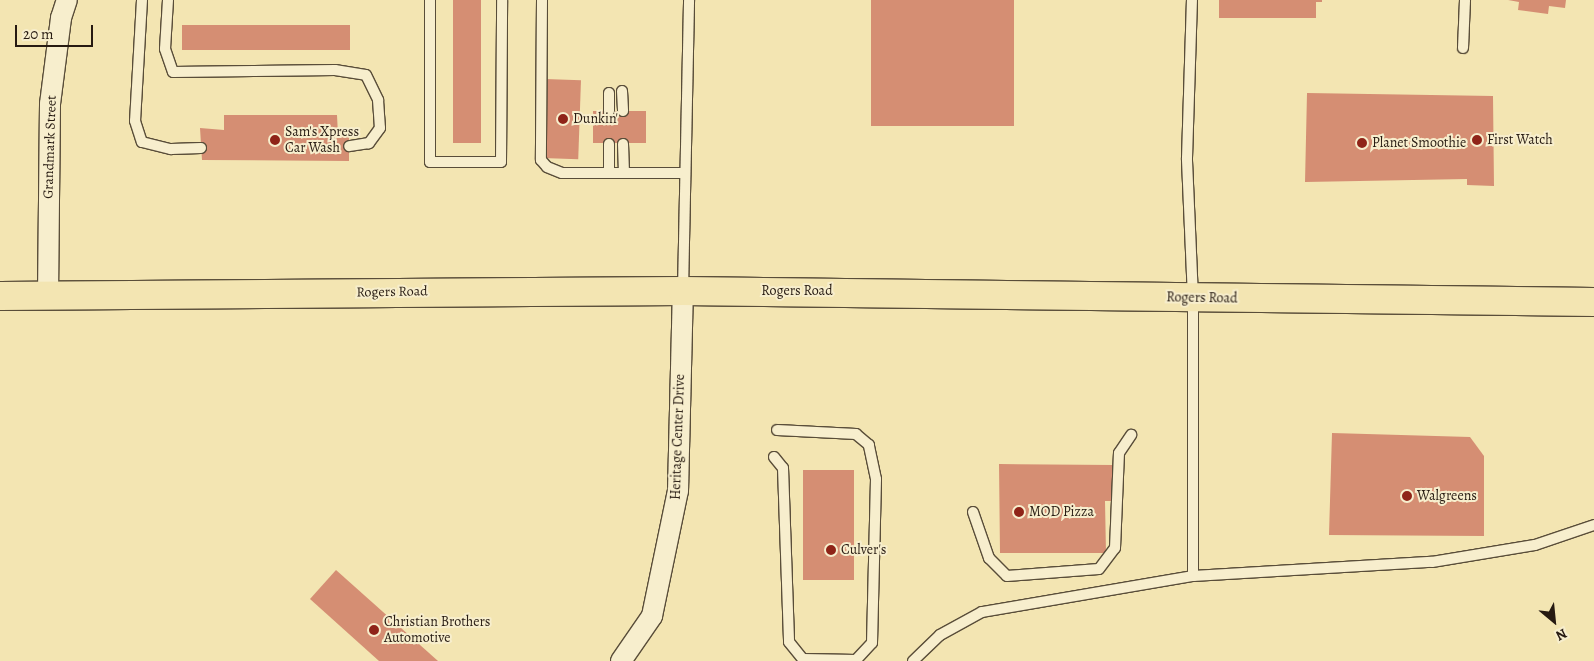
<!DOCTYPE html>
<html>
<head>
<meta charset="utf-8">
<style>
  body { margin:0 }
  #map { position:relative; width:1594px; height:661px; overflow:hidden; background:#f3e5b2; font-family:Alegreya,serif }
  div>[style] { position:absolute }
  .building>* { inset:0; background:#d58e73; transform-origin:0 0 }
  .roads { filter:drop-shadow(1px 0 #594d39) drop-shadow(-1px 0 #594d39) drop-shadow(0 1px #594d39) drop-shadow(0 -1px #594d39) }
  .service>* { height:10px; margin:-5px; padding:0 5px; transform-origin:5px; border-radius:5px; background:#f7eecd }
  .minor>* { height:20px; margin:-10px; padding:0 10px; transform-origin:10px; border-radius:10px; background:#f7eecd }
  .primary>* { height:28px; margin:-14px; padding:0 14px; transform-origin:14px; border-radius:14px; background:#f3e5b2 }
  .dots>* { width:14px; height:14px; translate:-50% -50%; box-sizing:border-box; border:2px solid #f7eecd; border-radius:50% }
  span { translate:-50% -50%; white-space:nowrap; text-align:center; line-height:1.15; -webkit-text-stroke:4px #f7eecd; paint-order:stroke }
  .poi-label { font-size:14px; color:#261a11 }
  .left { translate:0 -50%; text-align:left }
  .street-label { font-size:14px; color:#261a11 }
  .north { position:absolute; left:1529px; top:596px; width:50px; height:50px; -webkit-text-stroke:4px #f7eecd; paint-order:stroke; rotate:152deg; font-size:14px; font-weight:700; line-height:20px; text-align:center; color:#261a11 }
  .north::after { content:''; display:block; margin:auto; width:18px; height:22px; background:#261a11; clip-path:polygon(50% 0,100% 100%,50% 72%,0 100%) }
  .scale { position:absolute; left:15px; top:25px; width:78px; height:22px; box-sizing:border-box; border:2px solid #261a11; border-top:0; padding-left:6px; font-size:15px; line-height:18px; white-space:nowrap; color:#261a11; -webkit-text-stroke:4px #f7eecd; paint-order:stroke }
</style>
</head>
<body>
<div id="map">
  <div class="building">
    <div style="left:453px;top:0;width:28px;height:143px"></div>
    <div style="left:871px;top:0;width:143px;height:126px"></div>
    <div style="clip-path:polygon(1219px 0,1322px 0,1322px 2px,1316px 2px,1316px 18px,1219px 18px)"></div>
    <div style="clip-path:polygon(1508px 0,1566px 0,1565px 8px,1549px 6px,1548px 14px,1518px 10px,1519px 2px)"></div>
    <div style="left:350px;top:25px;width:25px;height:168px;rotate:90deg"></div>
    <div style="left:545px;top:79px;width:36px;height:79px;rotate:2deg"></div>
    <div style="clip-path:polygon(1307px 93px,1493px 96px,1494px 186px,1467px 185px,1467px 179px,1305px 182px)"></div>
    <div style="left:593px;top:111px;width:53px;height:32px"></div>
    <div style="clip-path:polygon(224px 115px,337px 115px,338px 135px,349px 135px,349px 161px,202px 160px,200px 128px,224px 130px)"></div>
    <div style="clip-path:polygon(1332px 433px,1470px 437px,1484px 456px,1484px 536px,1329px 535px)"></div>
    <div style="clip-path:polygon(999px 464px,1113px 465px,1112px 501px,1105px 501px,1106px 553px,1000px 553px)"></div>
    <div style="left:803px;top:470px;width:51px;height:110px"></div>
    <div style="clip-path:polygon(336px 570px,438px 661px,379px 661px,310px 599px)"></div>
  </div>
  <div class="roads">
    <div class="service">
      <div style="left:142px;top:0;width:121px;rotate:93.3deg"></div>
      <div style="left:135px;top:121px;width:22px;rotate:72deg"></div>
      <div style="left:142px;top:142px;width:30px;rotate:14deg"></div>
      <div style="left:171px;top:149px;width:30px;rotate:-2deg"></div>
      <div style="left:168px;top:0;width:49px;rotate:93.5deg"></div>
      <div style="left:165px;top:49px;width:24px;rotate:71deg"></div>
      <div style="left:173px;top:72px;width:162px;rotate:-0.7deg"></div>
      <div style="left:335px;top:70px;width:31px;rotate:9deg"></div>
      <div style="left:366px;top:75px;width:28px;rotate:64deg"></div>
      <div style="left:378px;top:100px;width:28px;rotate:86deg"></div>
      <div style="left:380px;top:128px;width:19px;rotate:126deg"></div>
      <div style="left:369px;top:143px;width:20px;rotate:171deg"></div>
      <div style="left:430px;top:0;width:162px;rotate:90deg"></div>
      <div style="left:430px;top:162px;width:71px"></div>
      <div style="left:501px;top:162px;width:162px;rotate:-89.6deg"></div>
      <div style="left:542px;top:0;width:160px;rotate:90.4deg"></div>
      <div style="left:541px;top:160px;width:9px;rotate:49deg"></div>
      <div style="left:547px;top:167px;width:16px;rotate:22deg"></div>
      <div style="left:562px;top:173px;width:123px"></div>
      <div style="left:1463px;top:48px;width:48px;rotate:-87.6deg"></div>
      <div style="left:622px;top:91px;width:20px;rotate:87deg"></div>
      <div style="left:609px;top:111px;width:18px;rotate:-90deg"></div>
      <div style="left:623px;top:144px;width:29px;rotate:88deg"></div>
      <div style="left:609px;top:173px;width:29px;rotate:-90deg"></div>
      <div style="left:683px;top:290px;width:290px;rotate:-88.8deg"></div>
      <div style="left:774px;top:457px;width:14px;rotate:51deg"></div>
      <div style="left:783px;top:468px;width:174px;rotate:88deg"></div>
      <div style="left:789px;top:642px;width:22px;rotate:51deg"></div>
      <div style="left:803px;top:659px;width:53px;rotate:1.1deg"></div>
      <div style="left:856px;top:660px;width:23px;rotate:-47deg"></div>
      <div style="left:872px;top:643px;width:164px;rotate:-88.6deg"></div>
      <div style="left:876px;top:479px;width:35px;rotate:-102deg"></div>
      <div style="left:869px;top:445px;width:17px;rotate:-140deg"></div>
      <div style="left:856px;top:434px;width:79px;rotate:-177.1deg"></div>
      <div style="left:973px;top:512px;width:49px;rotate:70.8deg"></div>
      <div style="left:989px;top:558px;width:25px;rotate:45deg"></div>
      <div style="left:1007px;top:576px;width:92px;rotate:-4.4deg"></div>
      <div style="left:1099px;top:569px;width:26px;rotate:-53deg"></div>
      <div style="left:1115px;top:548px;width:95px;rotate:-87.6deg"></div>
      <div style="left:1119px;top:453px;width:22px;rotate:-56deg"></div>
      <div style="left:1193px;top:576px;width:239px;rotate:-3.4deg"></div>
      <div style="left:1432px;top:562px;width:104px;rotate:-9.4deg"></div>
      <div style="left:1535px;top:545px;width:62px;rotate:-18.7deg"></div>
      <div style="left:913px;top:661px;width:37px;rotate:-44deg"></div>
      <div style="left:940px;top:635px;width:48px;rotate:-28.7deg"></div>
      <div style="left:982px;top:612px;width:214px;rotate:-9.7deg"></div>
      <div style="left:1193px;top:576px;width:278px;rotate:-90deg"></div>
      <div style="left:1193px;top:298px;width:140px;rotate:-92.5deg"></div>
      <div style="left:1187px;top:158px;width:158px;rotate:-88.2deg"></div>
    </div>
    <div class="minor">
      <div style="left:48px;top:296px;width:192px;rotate:-89.4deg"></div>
      <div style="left:50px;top:104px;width:87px;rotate:-82.7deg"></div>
      <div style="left:61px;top:18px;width:19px;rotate:-72deg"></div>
      <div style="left:621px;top:661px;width:55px;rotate:-55.4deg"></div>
      <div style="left:652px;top:616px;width:128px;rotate:-78.3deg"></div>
      <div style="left:678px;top:491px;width:200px;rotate:-88.6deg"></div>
    </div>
    <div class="primary">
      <div style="left:0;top:296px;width:683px;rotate:-0.42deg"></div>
      <div style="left:683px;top:291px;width:911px;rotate:0.69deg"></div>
    </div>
  </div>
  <div class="dots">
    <div style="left:563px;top:119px;background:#8f2418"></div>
    <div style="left:275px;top:140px;background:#8f2418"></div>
    <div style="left:1477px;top:140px;background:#8f2418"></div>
    <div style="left:1362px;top:143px;background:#8f2418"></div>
    <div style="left:1407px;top:496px;background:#8f2418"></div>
    <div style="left:1019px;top:512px;background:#8f2418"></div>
    <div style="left:831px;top:550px;background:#8f2418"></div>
    <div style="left:374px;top:630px;background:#8f2418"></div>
  </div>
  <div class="poi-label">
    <span class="left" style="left:573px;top:119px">Dunkin'</span>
    <span class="left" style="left:285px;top:140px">Sam's Xpress<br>Car Wash</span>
    <span class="left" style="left:1487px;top:140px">First Watch</span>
    <span class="left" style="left:1372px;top:143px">Planet Smoothie</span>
    <span class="left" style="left:1417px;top:496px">Walgreens</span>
    <span class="left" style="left:1029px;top:512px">MOD Pizza</span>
    <span class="left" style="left:841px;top:550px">Culver's</span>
    <span class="left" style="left:384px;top:630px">Christian Brothers<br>Automotive</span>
  </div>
  <div class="street-label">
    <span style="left:50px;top:147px;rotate:-88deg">Grandmark Street</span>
    <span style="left:797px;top:291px">Rogers Road</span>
    <span style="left:392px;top:292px;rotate:-1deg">Rogers Road</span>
    <span style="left:1202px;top:298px;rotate:1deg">Rogers Road</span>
    <span style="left:678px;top:437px;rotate:-88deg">Heritage Center Drive</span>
  </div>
  <div class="north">N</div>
  <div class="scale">20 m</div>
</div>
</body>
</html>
